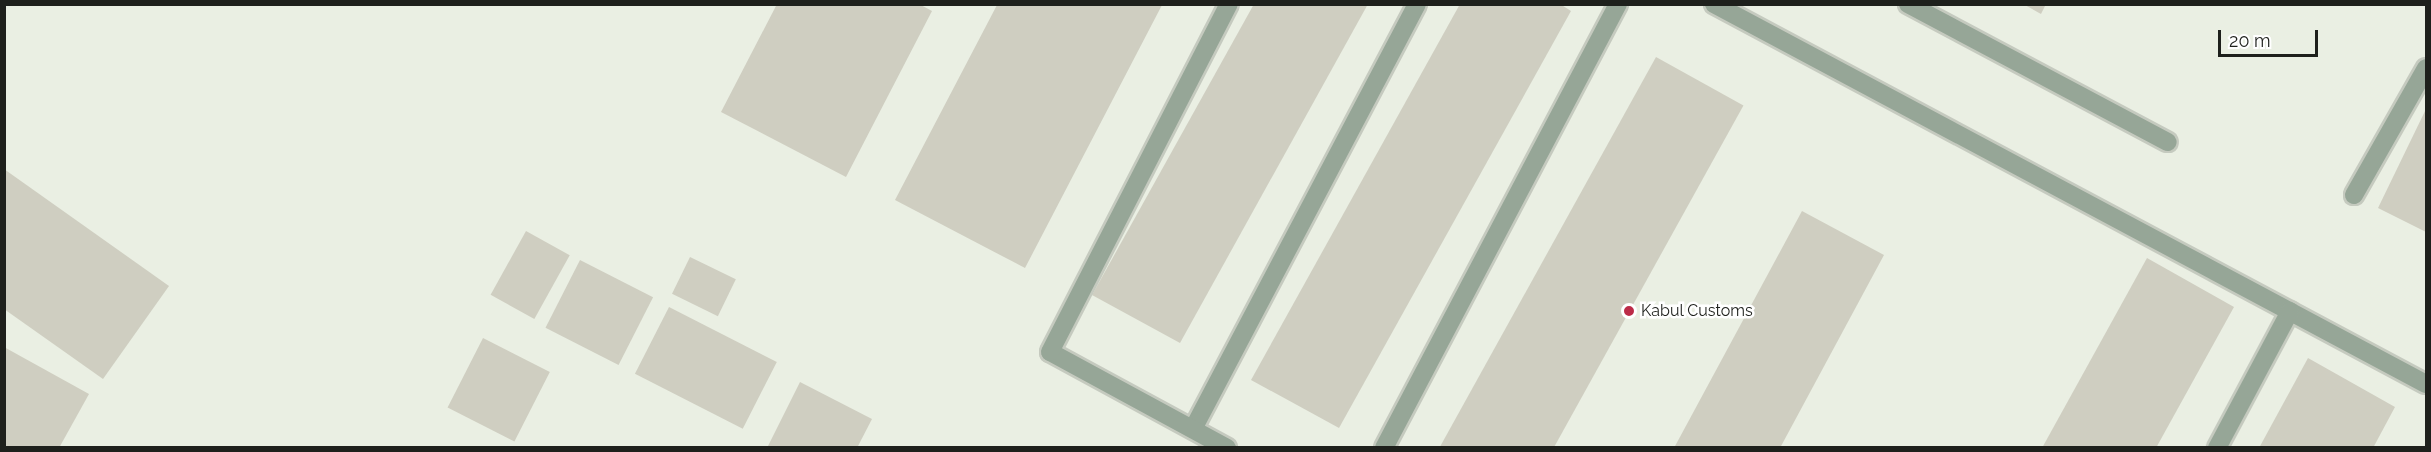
<!DOCTYPE html>
<html>
<head>
<meta charset="utf-8">
<style>
  body { margin:0 }
  #map { position:relative; width:2431px; height:452px; overflow:hidden; background:#eaefe3; font-family:Raleway,sans-serif }
  div>[style] { position:absolute }
  .building>* { inset:0; background:#cfcec1; transform-origin:0 0 }
  .roads { filter:drop-shadow(2px 0 #c5cabf) drop-shadow(-2px 0 #c5cabf) drop-shadow(0 2px #c5cabf) drop-shadow(0 -2px #c5cabf) }
  .minor>* { height:18px; margin:-9px; padding:0 9px; transform-origin:9px; border-radius:9px; background:#96a697 }
  .dots>* { width:16px; height:16px; translate:-50% -50%; box-sizing:border-box; border:3px solid #fff; border-radius:50% }
  span { translate:-50% -50%; white-space:nowrap; text-align:center; line-height:1.15; -webkit-text-stroke:5px #fff; paint-order:stroke }
  .poi-label { font-size:16px; color:#1e201c }
  .left { translate:0 -50%; text-align:left }
  .frame { position:absolute; inset:0; border:6px solid #1e201c; pointer-events:none }
  .scale { position:absolute; left:2218px; top:30px; width:100px; height:27px; box-sizing:border-box; border:3px solid #1e201c; border-top:0; padding-left:8px; font-size:18px; line-height:21px; white-space:nowrap; color:#1e201c; -webkit-text-stroke:4px #fff; paint-order:stroke }
</style>
</head>
<body>
<div id="map">
  <div class="building">
    <div style="clip-path:polygon(777px 4px,919px 4px,932px 11px,846px 177px,721px 112px)"></div>
    <div style="clip-path:polygon(1254px 4px,1368px 4px,1180px 343px,1092px 295px)"></div>
    <div style="clip-path:polygon(1460px 4px,1560px 4px,1571px 11px,1339px 428px,1251px 380px)"></div>
    <div style="clip-path:polygon(2023px 4px,2046px 4px,2041px 14px)"></div>
    <div style="clip-path:polygon(997px 5px,1162px 5px,1025px 268px,895px 200px)"></div>
    <div style="left:1656px;top:57px;width:100px;height:447px;rotate:29deg"></div>
    <div style="clip-path:polygon(2426px 109px,2426px 232px,2378px 208px)"></div>
    <div style="clip-path:polygon(4px 169px,169px 286px,103px 379px,4px 309px)"></div>
    <div style="clip-path:polygon(1802px 211px,1884px 255px,1780px 448px,1674px 448px)"></div>
    <div style="left:526px;top:231px;width:50px;height:73px;rotate:29deg"></div>
    <div style="left:690px;top:257px;width:51px;height:41px;rotate:26deg"></div>
    <div style="clip-path:polygon(2147px 258px,2234px 307px,2156px 448px,2042px 448px)"></div>
    <div style="left:580px;top:260px;width:82px;height:76px;rotate:27deg"></div>
    <div style="left:669px;top:307px;width:121px;height:75px;rotate:27deg"></div>
    <div style="left:483px;top:338px;width:75px;height:78px;rotate:27deg"></div>
    <div style="clip-path:polygon(4px 347px,89px 394px,59px 448px,4px 448px)"></div>
    <div style="clip-path:polygon(2308px 358px,2395px 407px,2373px 448px,2259px 448px)"></div>
    <div style="clip-path:polygon(800px 382px,872px 419px,857px 448px,767px 448px)"></div>
  </div>
  <div class="roads">
    <div class="minor">
      <div style="left:1714px;top:4px;width:807px;rotate:28.09deg"></div>
      <div style="left:1908px;top:4px;width:294px;rotate:28deg"></div>
      <div style="left:2354px;top:195px;width:146px;rotate:-60.4deg"></div>
      <div style="left:1193px;top:429px;width:480px;rotate:-62.2deg"></div>
      <div style="left:1227px;top:448px;width:201px;rotate:-151.5deg"></div>
      <div style="left:1050px;top:352px;width:391px;rotate:-62.8deg"></div>
      <div style="left:1384px;top:448px;width:502px;rotate:-62.21deg"></div>
      <div style="left:2217px;top:448px;width:155px;rotate:-61.9deg"></div>
    </div>
  </div>
  <div class="dots">
    <div style="left:1629px;top:311px;background:#bc2b48"></div>
  </div>
  <div class="poi-label">
    <span class="left" style="left:1641px;top:311px">Kabul Customs</span>
  </div>
  <div class="frame"></div>
  <div class="scale">20 m</div>
</div>
</body>
</html>
